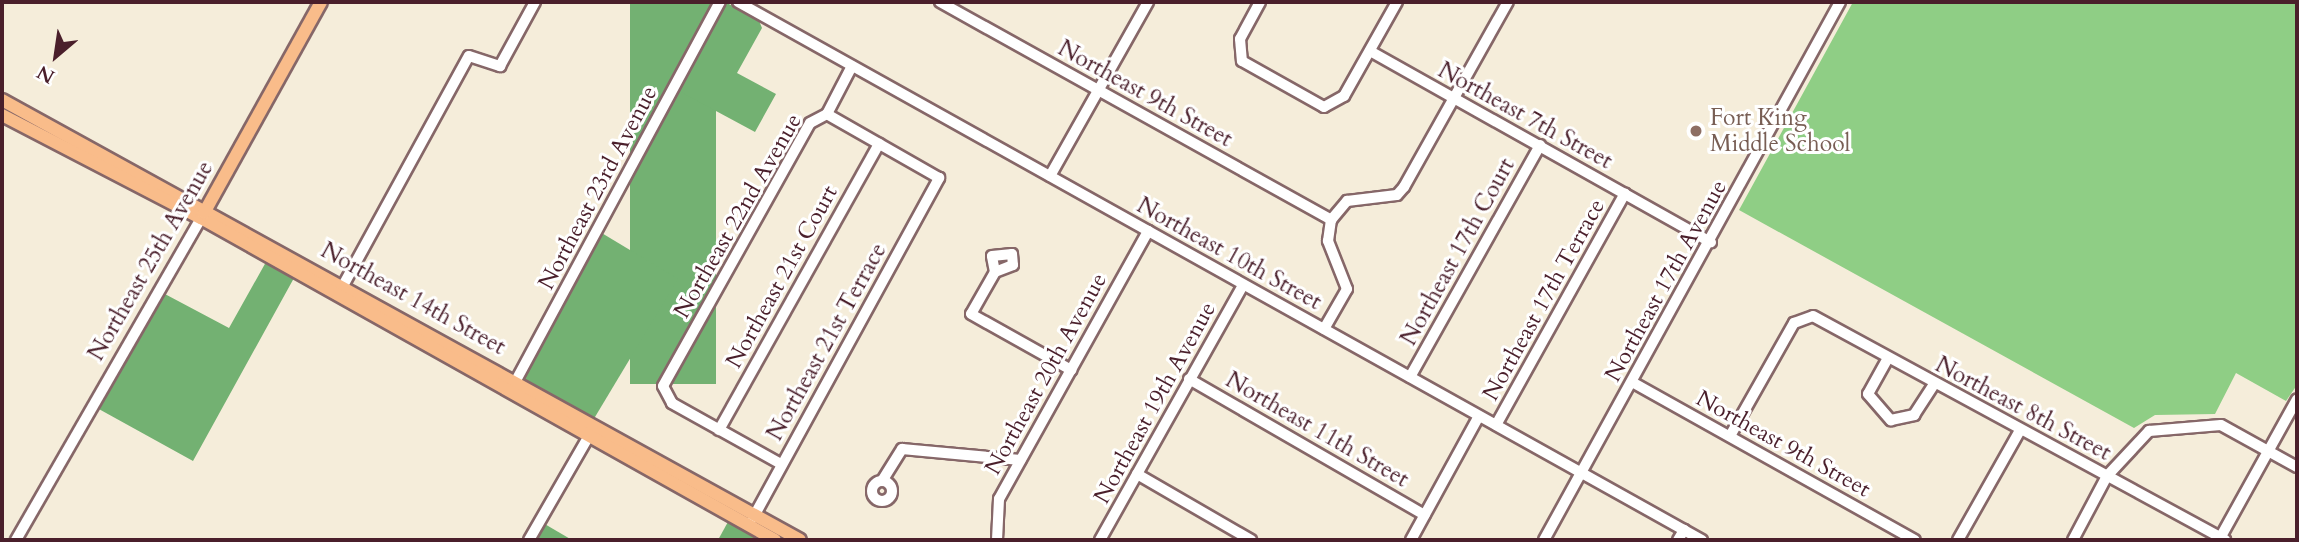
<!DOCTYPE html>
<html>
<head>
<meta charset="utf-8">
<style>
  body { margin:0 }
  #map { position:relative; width:2299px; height:542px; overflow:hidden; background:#f5edda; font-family:Cardo,serif }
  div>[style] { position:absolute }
  .green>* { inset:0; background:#8fce85 }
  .forest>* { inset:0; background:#73b172; transform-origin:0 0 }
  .roads { filter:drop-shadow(2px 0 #866768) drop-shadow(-2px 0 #866768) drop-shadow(0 2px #866768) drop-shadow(0 -2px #866768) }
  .minor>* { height:10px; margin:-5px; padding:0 5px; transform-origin:5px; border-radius:5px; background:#fff }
  .minor>.ring { margin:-5px; padding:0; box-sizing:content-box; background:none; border:10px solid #fff; border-radius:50% }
  .major>* { height:12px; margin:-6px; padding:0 6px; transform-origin:6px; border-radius:6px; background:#f9bc8a }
  .dots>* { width:19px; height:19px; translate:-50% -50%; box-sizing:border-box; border:4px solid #fff; border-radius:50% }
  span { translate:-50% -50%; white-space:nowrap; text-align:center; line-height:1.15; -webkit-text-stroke:6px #fff; paint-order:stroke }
  .street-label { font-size:23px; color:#4a1f2b }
  .education-label { font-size:23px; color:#785e54 }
  .left { translate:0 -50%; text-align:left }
  .frame { position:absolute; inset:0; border:4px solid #4a1f2b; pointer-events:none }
  .north { position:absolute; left:21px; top:21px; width:70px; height:70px; -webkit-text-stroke:5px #fff; paint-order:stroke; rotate:209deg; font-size:19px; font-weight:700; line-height:28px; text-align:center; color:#4a1f2b }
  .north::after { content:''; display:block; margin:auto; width:24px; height:32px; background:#4a1f2b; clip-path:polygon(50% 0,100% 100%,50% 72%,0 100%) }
</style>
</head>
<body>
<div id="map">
  <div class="green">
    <div style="clip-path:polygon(1853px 2px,2297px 2px,2297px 385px,2286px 401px,2236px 373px,2215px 414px,2155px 415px,2134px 428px,1739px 210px)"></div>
  </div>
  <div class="forest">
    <div style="left:630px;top:2px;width:86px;height:382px"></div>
    <div style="clip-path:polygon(724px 2px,757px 16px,762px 28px,737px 73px,776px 94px,755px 132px,677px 90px)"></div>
    <div style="left:600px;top:232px;width:91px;height:167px;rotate:31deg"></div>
    <div style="clip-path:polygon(266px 262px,294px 278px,193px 461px,97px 408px,163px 293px,229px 328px)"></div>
    <div style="clip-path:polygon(729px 520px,766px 540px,718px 540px)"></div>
    <div style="clip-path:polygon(543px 523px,572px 540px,533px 540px)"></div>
  </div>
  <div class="roads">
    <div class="minor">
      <div style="left:738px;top:2px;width:1104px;rotate:29.17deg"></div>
      <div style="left:940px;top:2px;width:448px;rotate:29.1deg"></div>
      <div style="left:1260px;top:2px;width:42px;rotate:118.4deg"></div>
      <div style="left:1240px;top:39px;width:22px;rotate:85deg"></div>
      <div style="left:1242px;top:61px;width:94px;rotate:29.3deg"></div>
      <div style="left:1324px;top:107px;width:23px;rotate:-29deg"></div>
      <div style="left:1344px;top:96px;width:108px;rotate:-60.6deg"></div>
      <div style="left:1370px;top:51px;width:391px;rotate:29.3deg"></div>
      <div style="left:1050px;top:176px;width:200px;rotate:-60.6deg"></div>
      <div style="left:995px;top:272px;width:16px;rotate:-101deg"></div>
      <div style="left:992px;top:256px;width:20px;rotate:-6deg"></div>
      <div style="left:1012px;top:254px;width:11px;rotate:85deg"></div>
      <div style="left:1013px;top:265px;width:19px;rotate:159deg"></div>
      <div style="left:995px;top:272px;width:48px;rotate:119.7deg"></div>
      <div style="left:971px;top:314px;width:115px;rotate:29.2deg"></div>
      <div style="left:339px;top:293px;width:270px;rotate:-61.3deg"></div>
      <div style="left:469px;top:56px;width:33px;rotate:18deg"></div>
      <div style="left:500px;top:66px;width:73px;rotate:-61.3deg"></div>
      <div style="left:1324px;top:329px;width:46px;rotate:-60.1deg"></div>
      <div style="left:1347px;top:289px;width:52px;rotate:-111.6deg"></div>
      <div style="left:1328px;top:241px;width:21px;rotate:-82deg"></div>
      <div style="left:1331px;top:220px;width:25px;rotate:-50deg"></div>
      <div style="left:1347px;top:201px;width:50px;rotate:-6.8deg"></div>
      <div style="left:1397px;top:195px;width:11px;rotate:-49deg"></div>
      <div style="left:1404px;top:187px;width:212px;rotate:-60.7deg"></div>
      <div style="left:1888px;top:358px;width:41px;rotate:119.1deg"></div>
      <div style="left:1868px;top:394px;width:35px;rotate:49deg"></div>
      <div style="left:1891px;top:420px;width:24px;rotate:-12deg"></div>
      <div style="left:1914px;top:415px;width:37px;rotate:-57deg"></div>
      <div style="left:1410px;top:377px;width:266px;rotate:-60.7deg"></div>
      <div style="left:1189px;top:379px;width:272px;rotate:30deg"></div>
      <div style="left:1632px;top:382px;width:324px;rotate:29.2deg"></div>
      <div style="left:513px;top:386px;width:436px;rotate:-61.7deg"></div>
      <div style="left:1496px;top:425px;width:265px;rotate:-60.9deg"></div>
      <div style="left:719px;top:430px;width:328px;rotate:-60.8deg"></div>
      <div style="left:1730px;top:436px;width:130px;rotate:-60.5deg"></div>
      <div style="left:1794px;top:323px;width:20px;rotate:-20deg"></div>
      <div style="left:1813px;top:316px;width:469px;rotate:28.5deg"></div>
      <div style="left:781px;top:464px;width:125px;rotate:-150.8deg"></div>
      <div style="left:672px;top:403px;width:19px;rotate:-118deg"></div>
      <div style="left:663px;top:386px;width:301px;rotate:-60.8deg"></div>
      <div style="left:810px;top:123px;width:19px;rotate:-28deg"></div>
      <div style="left:827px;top:114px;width:54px;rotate:-62.5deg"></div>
      <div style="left:1137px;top:474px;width:132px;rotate:30.1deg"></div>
      <div class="ring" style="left:872px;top:481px;width:10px;height:10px"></div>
      <div style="left:882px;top:481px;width:38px;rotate:-58deg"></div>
      <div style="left:902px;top:449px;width:119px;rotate:5.3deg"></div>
      <div style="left:753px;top:518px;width:388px;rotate:-61.3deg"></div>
      <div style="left:939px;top:178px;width:129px;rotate:-150.3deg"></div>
      <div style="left:16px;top:540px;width:371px;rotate:-60.1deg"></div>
      <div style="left:529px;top:540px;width:125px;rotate:-60.1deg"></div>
      <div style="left:997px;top:540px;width:41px;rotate:-87.2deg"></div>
      <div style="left:999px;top:499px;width:307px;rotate:-60.9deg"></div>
      <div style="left:1100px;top:540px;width:292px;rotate:-60.7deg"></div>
      <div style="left:1411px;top:540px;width:141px;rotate:-61.3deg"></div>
      <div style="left:1544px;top:540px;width:614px;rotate:-61.18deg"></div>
      <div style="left:1678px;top:540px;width:12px;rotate:-59deg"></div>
      <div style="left:1958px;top:540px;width:124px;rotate:-60.5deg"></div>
      <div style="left:2073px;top:540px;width:72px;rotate:-62deg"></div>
      <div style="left:2107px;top:476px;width:62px;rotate:-47deg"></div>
      <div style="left:2149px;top:431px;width:72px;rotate:-4.8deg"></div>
      <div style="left:2221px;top:425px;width:87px;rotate:28.9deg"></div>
      <div style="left:2219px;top:540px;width:161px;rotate:-61deg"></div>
    </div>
    <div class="major">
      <div style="left:2px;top:100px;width:911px;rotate:28.87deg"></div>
      <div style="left:2px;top:115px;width:224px;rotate:27.4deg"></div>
      <div style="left:201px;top:218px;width:658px;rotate:29.29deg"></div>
      <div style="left:204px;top:213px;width:241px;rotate:-61deg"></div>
    </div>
  </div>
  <div class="dots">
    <div style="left:1696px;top:131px;background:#8d6e63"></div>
  </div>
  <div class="street-label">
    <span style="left:1145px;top:94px;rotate:29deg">Northeast 9th Street</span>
    <span style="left:1525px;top:116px;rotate:29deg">Northeast 7th Street</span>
    <span style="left:598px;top:188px;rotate:-62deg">Northeast 23rd Avenue</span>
    <span style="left:738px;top:216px;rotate:-60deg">Northeast 22nd Avenue</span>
    <span style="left:1458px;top:252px;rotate:-61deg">Northeast 17th Court</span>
    <span style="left:1229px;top:254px;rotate:29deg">Northeast 10th Street</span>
    <span style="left:151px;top:261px;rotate:-60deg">Northeast 25th Avenue</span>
    <span style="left:782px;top:277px;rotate:-61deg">Northeast 21st Court</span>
    <span style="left:1666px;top:281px;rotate:-61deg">Northeast 17th Avenue</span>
    <span style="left:413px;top:299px;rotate:29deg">Northeast 14th Street</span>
    <span style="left:1544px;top:300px;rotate:-61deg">Northeast 17th Terrace</span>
    <span style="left:827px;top:342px;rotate:-61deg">Northeast 21st Terrace</span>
    <span style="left:1046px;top:374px;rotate:-61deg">Northeast 20th Avenue</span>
    <span style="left:1155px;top:403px;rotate:-61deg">Northeast 19th Avenue</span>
    <span style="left:2023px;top:409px;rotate:28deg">Northeast 8th Street</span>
    <span style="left:1317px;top:430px;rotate:30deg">Northeast 11th Street</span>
    <span style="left:1783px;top:444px;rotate:29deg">Northeast 9th Street</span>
  </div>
  <div class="education-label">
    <span class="left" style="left:1710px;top:131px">Fort King<br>Middle School</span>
  </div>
  <div class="frame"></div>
  <div class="north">N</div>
</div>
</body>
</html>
